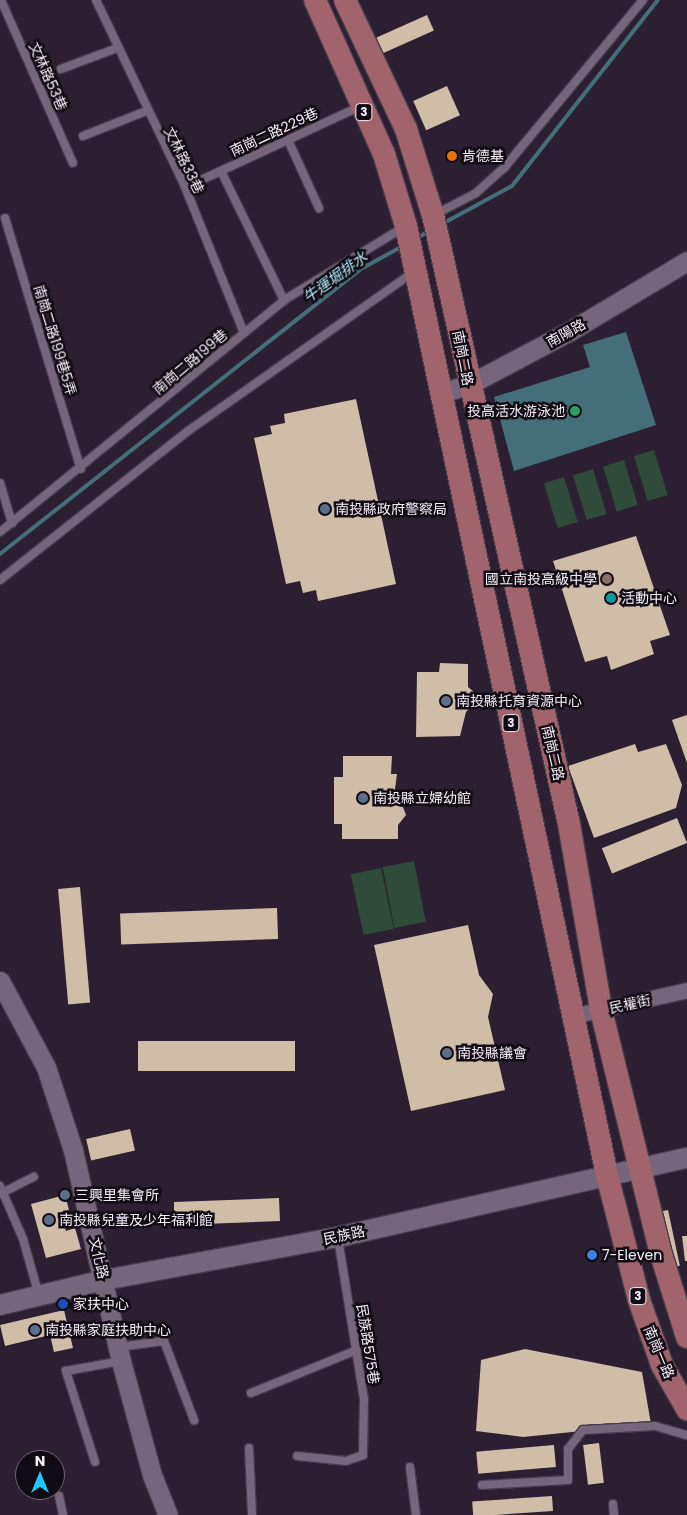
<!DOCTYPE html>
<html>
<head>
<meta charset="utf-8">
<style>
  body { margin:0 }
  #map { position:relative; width:687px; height:1515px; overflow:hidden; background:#2b1f31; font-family:Poppins,"Noto Sans TC",sans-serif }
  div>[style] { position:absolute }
  .green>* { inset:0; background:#2f4b3a; transform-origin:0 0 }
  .water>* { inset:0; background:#456e7b }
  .stream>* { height:4px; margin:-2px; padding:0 2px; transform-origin:2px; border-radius:2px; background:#456e7b }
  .building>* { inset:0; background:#d0bda7; transform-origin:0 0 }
  .roads { filter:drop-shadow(1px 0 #453b4a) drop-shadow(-1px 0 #453b4a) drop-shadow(0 1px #453b4a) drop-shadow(0 -1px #453b4a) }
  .service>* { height:8px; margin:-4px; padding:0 4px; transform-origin:4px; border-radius:4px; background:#75667c }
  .minor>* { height:15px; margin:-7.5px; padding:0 7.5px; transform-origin:7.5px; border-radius:7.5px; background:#75667c }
  .tertiary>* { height:19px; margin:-9.5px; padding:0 9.5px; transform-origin:9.5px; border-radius:9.5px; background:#75667c }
  .secondary>* { height:20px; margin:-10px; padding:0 10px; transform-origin:10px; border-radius:10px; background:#75667c }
  .primary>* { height:22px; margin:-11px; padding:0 11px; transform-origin:11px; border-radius:11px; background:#a1646d }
  .dots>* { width:14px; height:14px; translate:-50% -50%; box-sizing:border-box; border:2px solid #110b13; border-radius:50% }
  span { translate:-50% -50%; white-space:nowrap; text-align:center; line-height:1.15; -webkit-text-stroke:5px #110b13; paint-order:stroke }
  .shield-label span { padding:1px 4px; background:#110b13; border:1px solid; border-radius:4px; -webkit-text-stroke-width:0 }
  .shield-label { font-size:12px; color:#f6eefa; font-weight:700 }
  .street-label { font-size:14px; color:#f6eefa }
  .poi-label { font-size:14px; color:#f6eefa }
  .left { translate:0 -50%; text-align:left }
  .right { translate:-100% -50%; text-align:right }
  .water-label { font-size:15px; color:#aee8fb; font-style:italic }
  .north { position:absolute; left:15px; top:1450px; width:50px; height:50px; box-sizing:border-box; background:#110b13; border:1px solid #6d666f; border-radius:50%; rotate:0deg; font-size:14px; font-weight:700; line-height:20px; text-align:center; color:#f6eefa }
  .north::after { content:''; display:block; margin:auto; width:18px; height:22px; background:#20c9fd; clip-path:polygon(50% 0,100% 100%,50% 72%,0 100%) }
</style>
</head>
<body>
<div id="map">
  <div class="green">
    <div style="left:654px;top:450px;width:47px;height:21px;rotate:73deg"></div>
    <div style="left:624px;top:460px;width:47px;height:22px;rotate:73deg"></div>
    <div style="left:593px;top:469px;width:47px;height:21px;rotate:73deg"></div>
    <div style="left:564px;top:477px;width:47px;height:21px;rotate:73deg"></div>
    <div style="left:414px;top:861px;width:62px;height:32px;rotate:79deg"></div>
    <div style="left:381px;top:868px;width:62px;height:31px;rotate:78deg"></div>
  </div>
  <div class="water">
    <div style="clip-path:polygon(626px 332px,656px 425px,514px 471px,494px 397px,590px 367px,583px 345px)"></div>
  </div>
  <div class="stream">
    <div style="left:442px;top:224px;width:80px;rotate:-28.5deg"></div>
    <div style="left:512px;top:186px;width:236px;rotate:-51.9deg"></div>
    <div style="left:416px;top:239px;width:15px;rotate:-32deg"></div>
    <div style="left:0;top:554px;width:458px;rotate:-38.3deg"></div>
    <div style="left:359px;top:270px;width:50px;rotate:-28.6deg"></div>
  </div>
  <div class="building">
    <div style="left:427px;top:15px;width:17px;height:57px;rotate:66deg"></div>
    <div style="left:447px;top:86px;width:32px;height:37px;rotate:66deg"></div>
    <div style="clip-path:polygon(356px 399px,396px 584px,318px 601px,316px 590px,303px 593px,300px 581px,286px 584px,254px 438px,272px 434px,270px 426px,285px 423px,284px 414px)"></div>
    <div style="clip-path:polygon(636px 536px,670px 635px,650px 641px,654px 654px,611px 670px,607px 656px,585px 662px,553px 561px)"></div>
    <div style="clip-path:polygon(440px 663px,468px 664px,468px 687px,474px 692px,474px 703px,466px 712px,460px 736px,416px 737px,417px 672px,439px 672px)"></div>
    <div style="clip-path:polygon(687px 715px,687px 763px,672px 720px)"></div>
    <div style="clip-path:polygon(635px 744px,638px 752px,666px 744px,682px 785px,676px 808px,594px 838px,568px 766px)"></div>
    <div style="clip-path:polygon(343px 756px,392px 756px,391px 774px,397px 774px,393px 804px,403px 807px,406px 815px,398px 825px,398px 839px,342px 839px,342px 824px,334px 824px,334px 777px,343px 777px)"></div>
    <div style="left:677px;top:818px;width:27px;height:81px;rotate:68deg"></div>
    <div style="left:80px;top:887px;width:116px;height:22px;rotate:85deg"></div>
    <div style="left:277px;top:908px;width:31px;height:157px;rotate:88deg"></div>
    <div style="clip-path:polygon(468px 925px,479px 975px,493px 994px,488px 1017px,505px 1090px,411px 1111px,374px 945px)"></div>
    <div style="left:295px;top:1041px;width:30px;height:157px;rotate:90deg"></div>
    <div style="left:130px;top:1129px;width:22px;height:45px;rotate:77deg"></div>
    <div style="clip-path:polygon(65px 1195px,69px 1210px,61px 1212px,66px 1231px,75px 1228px,81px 1249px,46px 1258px,31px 1204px)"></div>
    <div style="clip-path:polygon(279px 1198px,280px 1221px,204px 1224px,204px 1216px,174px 1217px,174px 1202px)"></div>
    <div style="left:668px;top:1210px;width:57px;height:9px;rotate:78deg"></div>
    <div style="clip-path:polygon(682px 1236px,687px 1236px,687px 1261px,685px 1261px)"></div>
    <div style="clip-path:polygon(64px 1310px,73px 1348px,54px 1352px,50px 1335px,5px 1346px,0 1325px)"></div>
    <div style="clip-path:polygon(525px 1349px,642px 1372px,651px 1424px,523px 1437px,476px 1431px,481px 1360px)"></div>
    <div style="left:599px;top:1443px;width:40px;height:16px;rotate:83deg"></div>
    <div style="left:554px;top:1445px;width:22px;height:78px;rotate:85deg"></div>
    <div style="left:552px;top:1496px;width:15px;height:80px;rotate:86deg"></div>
  </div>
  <div class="roads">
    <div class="service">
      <div style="left:1px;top:0;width:178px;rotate:66.2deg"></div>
      <div style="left:96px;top:0;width:207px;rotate:64.5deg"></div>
      <div style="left:185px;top:187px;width:157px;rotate:68deg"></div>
      <div style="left:61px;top:69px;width:60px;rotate:-20.6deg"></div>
      <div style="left:83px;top:136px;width:68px;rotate:-21.6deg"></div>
      <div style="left:288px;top:140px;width:75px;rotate:65.5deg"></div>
      <div style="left:221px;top:171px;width:144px;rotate:64deg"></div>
      <div style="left:197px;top:182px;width:181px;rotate:-24.9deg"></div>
      <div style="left:434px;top:215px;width:47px;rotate:-27.6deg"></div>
      <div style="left:476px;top:193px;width:38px;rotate:-42deg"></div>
      <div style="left:504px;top:168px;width:218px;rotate:-50.4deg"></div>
      <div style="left:5px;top:218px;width:262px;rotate:73.2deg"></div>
      <div style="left:0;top:483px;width:42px;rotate:73.3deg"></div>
      <div style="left:0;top:532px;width:367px;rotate:-39.2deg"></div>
      <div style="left:284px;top:300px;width:140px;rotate:-31.3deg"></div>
      <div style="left:0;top:580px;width:240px;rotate:-38.4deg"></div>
      <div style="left:188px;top:431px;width:276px;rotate:-35.2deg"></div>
      <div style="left:0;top:1186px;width:58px;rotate:66.5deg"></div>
      <div style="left:23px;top:1239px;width:58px;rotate:74.1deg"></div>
      <div style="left:0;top:1194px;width:38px;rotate:-27deg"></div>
      <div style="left:119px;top:1347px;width:45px;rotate:-7.6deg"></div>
      <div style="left:164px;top:1341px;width:85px;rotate:69.2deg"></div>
      <div style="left:251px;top:1393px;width:114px;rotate:-22.1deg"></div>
      <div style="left:249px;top:1448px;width:67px;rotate:87.4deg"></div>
      <div style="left:297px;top:1456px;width:49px;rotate:5.8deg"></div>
      <div style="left:346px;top:1461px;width:18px;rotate:-19deg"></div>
      <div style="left:363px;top:1455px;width:56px;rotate:-89deg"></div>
      <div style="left:364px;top:1399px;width:162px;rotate:-99.2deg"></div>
      <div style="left:95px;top:1462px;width:96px;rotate:-107.7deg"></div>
      <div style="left:66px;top:1371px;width:56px;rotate:-10.3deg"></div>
      <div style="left:410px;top:1467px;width:48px;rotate:82.9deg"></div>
      <div style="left:482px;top:1485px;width:86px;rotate:-3.3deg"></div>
      <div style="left:568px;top:1480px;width:31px;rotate:-90deg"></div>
      <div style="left:568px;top:1449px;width:24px;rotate:-52deg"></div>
      <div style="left:583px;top:1430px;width:72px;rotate:-3.2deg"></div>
      <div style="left:655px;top:1426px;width:33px;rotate:16deg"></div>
      <div style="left:59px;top:1496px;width:19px;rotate:78deg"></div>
      <div style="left:613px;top:1504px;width:11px;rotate:85deg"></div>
    </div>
    <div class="minor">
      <div style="left:572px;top:1016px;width:118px;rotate:-12.7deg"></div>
    </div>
    <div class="tertiary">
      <div style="left:440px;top:393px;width:29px;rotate:-16deg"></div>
      <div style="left:468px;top:385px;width:115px;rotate:-27.9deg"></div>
      <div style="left:570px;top:331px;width:136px;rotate:-30.9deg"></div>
      <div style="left:0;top:981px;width:98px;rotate:61.9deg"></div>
      <div style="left:46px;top:1067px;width:87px;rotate:72deg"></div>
      <div style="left:73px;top:1150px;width:216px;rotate:77.2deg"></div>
      <div style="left:121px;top:1361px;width:118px;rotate:74.8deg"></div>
      <div style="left:152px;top:1475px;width:43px;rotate:68.2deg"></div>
    </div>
    <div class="secondary">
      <div style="left:0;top:1305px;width:107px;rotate:-13.5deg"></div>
      <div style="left:104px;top:1280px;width:238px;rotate:-10.4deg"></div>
      <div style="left:338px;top:1237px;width:358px;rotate:-12.8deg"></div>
    </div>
    <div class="primary">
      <div style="left:315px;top:0;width:169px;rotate:65.9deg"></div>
      <div style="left:384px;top:154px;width:75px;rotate:73deg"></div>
      <div style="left:406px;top:226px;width:970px;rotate:78.04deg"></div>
      <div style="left:607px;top:1175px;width:129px;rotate:75.6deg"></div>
      <div style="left:639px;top:1300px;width:69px;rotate:70.5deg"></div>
      <div style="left:662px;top:1365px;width:51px;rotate:60.4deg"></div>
      <div style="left:345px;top:0;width:143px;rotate:64.7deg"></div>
      <div style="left:406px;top:129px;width:90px;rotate:72.6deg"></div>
      <div style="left:433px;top:215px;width:624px;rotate:77.41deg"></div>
      <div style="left:569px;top:824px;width:189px;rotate:80.2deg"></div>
      <div style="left:601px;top:1010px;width:251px;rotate:76.2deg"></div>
      <div style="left:661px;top:1254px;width:87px;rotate:72.6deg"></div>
    </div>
  </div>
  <div class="dots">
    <div style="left:452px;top:156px;background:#e8710a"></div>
    <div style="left:575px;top:411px;background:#2e9e5b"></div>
    <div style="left:325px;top:509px;background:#5c6f8a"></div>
    <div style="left:607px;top:579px;background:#8d6e63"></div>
    <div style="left:611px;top:598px;background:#0f9aa8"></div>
    <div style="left:446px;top:701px;background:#5c6f8a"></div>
    <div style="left:363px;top:798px;background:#5c6f8a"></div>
    <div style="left:447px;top:1053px;background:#5c6f8a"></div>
    <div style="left:65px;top:1195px;background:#5c6f8a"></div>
    <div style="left:49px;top:1220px;background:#5c6f8a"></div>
    <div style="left:592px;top:1255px;background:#3f7fe0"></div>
    <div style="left:63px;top:1304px;background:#1a4fb4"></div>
    <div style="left:35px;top:1330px;background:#5c6f8a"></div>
  </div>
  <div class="shield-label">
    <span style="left:364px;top:112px">3</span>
    <span style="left:511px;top:723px">3</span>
    <span style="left:638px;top:1296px">3</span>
  </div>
  <div class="street-label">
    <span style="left:48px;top:76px;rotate:66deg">文林路53巷</span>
    <span style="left:274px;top:132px;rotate:-25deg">南崗二路229巷</span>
    <span style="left:184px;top:160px;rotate:64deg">文林路33巷</span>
    <span style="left:566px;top:333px;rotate:-29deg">南陽路</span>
    <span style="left:55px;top:340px;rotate:73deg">南崗二路199巷5弄</span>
    <span style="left:463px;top:358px;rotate:79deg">南崗二路</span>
    <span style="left:190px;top:362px;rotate:-40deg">南崗二路199巷</span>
    <span style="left:553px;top:753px;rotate:77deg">南崗二路</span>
    <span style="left:630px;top:1004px;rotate:-12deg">民權街</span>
    <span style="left:344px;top:1235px;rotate:-12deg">民族路</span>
    <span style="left:99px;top:1258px;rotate:77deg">文化路</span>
    <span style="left:368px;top:1344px;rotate:81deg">民族路575巷</span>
    <span style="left:659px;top:1352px;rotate:67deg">南崗一路</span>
  </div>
  <div class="poi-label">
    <span class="left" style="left:462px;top:156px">肯德基</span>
    <span class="right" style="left:565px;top:411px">投高活水游泳池</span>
    <span class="left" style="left:335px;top:509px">南投縣政府警察局</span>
    <span class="right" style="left:597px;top:579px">國立南投高級中學</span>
    <span class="left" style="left:621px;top:598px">活動中心</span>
    <span class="left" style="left:456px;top:701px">南投縣托育資源中心</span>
    <span class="left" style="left:373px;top:798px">南投縣立婦幼館</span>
    <span class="left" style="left:457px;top:1053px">南投縣議會</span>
    <span class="left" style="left:75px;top:1195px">三興里集會所</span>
    <span class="left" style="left:59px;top:1220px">南投縣兒童及少年福利館</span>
    <span class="left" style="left:602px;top:1255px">7-Eleven</span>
    <span class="left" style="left:73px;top:1304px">家扶中心</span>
    <span class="left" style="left:45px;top:1330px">南投縣家庭扶助中心</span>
  </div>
  <div class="water-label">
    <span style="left:335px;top:277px;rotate:-36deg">牛運堀排水</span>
  </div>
  <div class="north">N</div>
</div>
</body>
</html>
